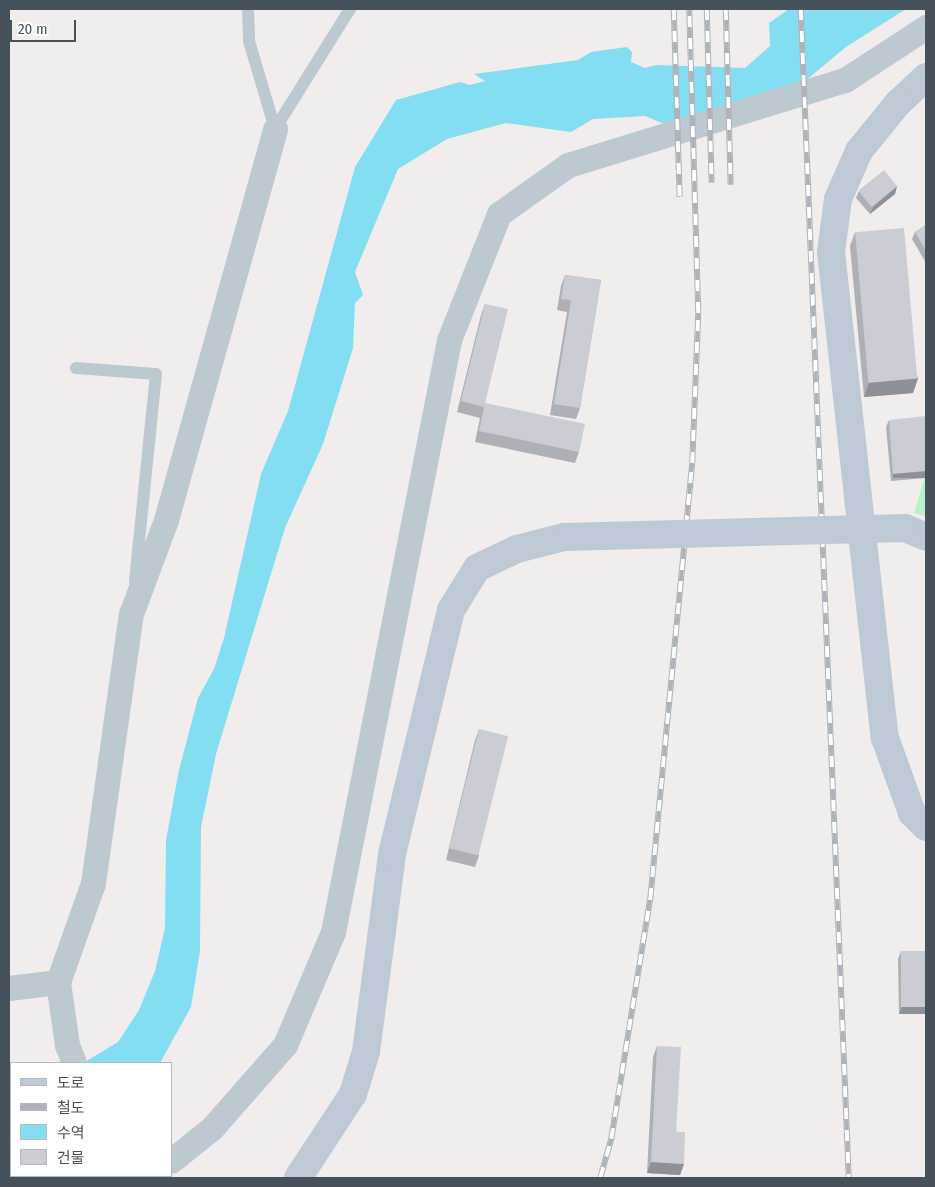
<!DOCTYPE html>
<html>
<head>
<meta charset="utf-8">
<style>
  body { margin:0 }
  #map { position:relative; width:935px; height:1187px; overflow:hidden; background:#f1eded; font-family:"Fira Sans Condensed","Noto Sans KR",sans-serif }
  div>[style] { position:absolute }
  .green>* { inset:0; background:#b8f1cc }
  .water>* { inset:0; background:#83def1 }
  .lane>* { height:12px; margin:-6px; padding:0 6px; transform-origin:6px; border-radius:6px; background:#bdc9d1 }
  .street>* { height:25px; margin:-12.5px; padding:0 12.5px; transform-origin:12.5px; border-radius:12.5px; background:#bdc9d1 }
  .secondary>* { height:28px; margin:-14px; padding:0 14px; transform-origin:14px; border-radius:14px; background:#bdcad6 }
  .rail>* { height:5.5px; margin-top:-2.75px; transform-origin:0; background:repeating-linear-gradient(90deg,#fff 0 11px,#afb3b9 0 22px); box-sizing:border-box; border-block:1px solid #afb3b9 }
  .secondary-bridge>* { height:28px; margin:-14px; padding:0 14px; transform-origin:14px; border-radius:14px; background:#bdcad6 }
  .wall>* { inset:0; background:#aeb0b5 }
  .shaded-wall>* { inset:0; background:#8d9094; transform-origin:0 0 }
  .building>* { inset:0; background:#cacdd3; transform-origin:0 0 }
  span { translate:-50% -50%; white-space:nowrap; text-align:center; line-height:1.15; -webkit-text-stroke:4px #fff; paint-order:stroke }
  .frame { position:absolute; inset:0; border:10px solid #45525c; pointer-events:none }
  .legend { position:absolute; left:10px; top:1062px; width:162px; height:115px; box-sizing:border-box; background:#fff; border:1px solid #b5babe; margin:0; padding:6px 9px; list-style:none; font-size:15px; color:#45525c }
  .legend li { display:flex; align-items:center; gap:10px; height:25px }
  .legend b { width:25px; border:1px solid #b5babe }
  .scale { position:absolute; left:10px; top:20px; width:66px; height:22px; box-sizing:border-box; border:2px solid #45525c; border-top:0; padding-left:6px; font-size:15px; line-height:18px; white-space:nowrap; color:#45525c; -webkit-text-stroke:4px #fff; paint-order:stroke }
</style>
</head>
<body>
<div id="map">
  <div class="green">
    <div style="clip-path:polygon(926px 473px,926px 516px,914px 513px)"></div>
  </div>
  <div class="water">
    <div style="clip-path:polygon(789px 9px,906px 9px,846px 47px,775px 106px,662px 123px,645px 116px,593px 119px,571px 132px,506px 123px,447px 139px,398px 169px,355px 272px,363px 295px,355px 303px,353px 348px,323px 444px,285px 528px,216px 754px,201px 827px,200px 951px,191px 1007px,160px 1063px,83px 1063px,118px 1042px,139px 1010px,155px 971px,165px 928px,166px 840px,179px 770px,198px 698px,214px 669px,224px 638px,261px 474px,288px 411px,355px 167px,396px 100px,460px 82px,470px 85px,485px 81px,474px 74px,578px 60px,591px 52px,627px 47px,632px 52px,631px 62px,645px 68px,656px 65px,745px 68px,770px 46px,769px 23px)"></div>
  </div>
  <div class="lane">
    <div style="left:248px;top:9px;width:32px;rotate:88deg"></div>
    <div style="left:249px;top:41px;width:92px;rotate:73.5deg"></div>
    <div style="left:275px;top:129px;width:142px;rotate:-58deg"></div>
    <div style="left:76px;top:368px;width:80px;rotate:4.3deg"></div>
    <div style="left:156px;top:374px;width:208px;rotate:95.8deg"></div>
  </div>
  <div class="street">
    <div style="left:9px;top:988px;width:49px;rotate:-7deg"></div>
    <div style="left:74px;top:1063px;width:19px;rotate:-111deg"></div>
    <div style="left:67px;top:1045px;width:64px;rotate:-98.1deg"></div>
    <div style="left:58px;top:982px;width:105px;rotate:-70.5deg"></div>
    <div style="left:93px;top:883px;width:272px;rotate:-82deg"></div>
    <div style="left:131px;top:614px;width:100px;rotate:-69.6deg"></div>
    <div style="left:166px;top:520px;width:406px;rotate:-74.4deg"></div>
    <div style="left:171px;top:1161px;width:53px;rotate:-38.8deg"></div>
    <div style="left:212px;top:1128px;width:111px;rotate:-48.7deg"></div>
    <div style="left:285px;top:1045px;width:123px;rotate:-67deg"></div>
    <div style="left:333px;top:932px;width:603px;rotate:-78.91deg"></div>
    <div style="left:449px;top:340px;width:136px;rotate:-68.4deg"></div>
    <div style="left:499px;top:214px;width:85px;rotate:-35.4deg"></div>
    <div style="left:568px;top:165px;width:290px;rotate:-17.1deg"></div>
    <div style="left:845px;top:80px;width:97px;rotate:-33.2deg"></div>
    <div style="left:130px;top:1176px;width:3px;rotate:45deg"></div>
    <div style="left:150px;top:1178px;width:4px;rotate:-34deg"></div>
  </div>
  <div class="secondary">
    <div style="left:926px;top:77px;width:38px;rotate:137deg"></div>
    <div style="left:898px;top:103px;width:62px;rotate:129.1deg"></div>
    <div style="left:859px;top:151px;width:52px;rotate:113.6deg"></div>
    <div style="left:838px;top:199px;width:53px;rotate:97.5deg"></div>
    <div style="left:831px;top:252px;width:489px;rotate:83.7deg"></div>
    <div style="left:885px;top:738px;width:80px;rotate:70.2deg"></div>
    <div style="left:912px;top:813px;width:20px;rotate:45deg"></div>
    <div style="left:905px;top:528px;width:23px;rotate:23deg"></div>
    <div style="left:298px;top:1178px;width:100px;rotate:-56.8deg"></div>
    <div style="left:353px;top:1094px;width:44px;rotate:-72.8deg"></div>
    <div style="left:366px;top:1052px;width:200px;rotate:-82.5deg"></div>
    <div style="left:392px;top:854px;width:251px;rotate:-76.4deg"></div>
    <div style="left:451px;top:610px;width:49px;rotate:-58.2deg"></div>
    <div style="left:477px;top:568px;width:44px;rotate:-25.4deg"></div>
    <div style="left:517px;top:549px;width:49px;rotate:-14.3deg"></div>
  </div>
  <div class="rail">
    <div style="left:674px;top:9px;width:188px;rotate:88.2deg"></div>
    <div style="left:707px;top:9px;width:174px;rotate:88.4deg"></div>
    <div style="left:726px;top:9px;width:176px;rotate:88.4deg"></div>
    <div style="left:801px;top:9px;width:1170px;rotate:87.65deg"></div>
    <div style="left:600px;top:1178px;width:41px;rotate:-74.2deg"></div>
    <div style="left:611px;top:1139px;width:243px;rotate:-80.8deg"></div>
    <div style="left:650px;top:899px;width:438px;rotate:-84.5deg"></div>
    <div style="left:692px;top:463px;width:150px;rotate:-87.7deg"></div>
    <div style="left:698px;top:313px;width:304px;rotate:-91.7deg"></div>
  </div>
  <div class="secondary-bridge">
    <div style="left:564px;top:537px;width:341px;rotate:-1.5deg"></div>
  </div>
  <div class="wall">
    <div style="clip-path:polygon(897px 186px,895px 194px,870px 214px,856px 198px,859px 191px)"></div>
    <div style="clip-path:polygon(926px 225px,926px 263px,912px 239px,915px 232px)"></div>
    <div style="clip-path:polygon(855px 232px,918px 378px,913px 393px,864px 397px,850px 246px)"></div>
    <div style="clip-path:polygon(565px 275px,601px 280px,580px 408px,576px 419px,550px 415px,567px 312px,557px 310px,561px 286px)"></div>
    <div style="clip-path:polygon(485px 304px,485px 403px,579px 452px,575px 463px,475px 442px,480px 418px,457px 412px,481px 315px)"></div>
    <div style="clip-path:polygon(889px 420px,926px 420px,926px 478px,891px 481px,886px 427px)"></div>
    <div style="clip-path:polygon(479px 729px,479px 856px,475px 867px,446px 860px,475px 740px)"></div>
    <div style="clip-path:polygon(901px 951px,926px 970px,926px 1009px,925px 1014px,899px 1014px,898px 959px)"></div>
    <div style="clip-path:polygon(657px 1046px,684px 1164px,680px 1175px,647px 1173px,653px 1057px)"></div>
  </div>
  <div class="shaded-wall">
    <div style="clip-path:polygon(897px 186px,895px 194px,870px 214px,873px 207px)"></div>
    <div style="clip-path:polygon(918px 378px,913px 393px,864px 397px,869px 383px)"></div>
    <div style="left:926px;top:471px;width:7px;height:33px;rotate:90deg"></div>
    <div style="clip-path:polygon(926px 1006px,926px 1009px,925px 1014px,899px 1014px,902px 1007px)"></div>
    <div style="clip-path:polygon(651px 1162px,684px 1164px,680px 1175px,647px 1173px)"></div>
  </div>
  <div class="building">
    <div style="left:884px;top:170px;width:21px;height:33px;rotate:51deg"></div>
    <div style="clip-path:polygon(926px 225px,926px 251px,915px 232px)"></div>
    <div style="left:904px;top:228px;width:151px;height:49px;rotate:85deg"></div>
    <div style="clip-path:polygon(565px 275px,601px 280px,580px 408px,554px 404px,571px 300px,561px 299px)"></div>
    <div style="clip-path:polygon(485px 304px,508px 309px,485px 403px,585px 424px,579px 452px,479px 431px,484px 407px,461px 401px)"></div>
    <div style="clip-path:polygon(926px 416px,926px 471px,893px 474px,889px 420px)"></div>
    <div style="left:479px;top:729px;width:30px;height:123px;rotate:14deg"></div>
    <div style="left:901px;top:951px;width:25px;height:56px"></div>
    <div style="clip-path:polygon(657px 1046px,681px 1047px,676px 1132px,685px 1132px,684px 1164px,651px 1162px)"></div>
  </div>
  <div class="frame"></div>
  <ul class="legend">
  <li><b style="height:6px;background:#bdcad6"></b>도로</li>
  <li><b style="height:6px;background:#afb3b9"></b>철도</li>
  <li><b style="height:14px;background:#83def1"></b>수역</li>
  <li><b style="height:14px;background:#cacdd3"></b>건물</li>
  </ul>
  <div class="scale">20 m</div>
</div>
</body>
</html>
